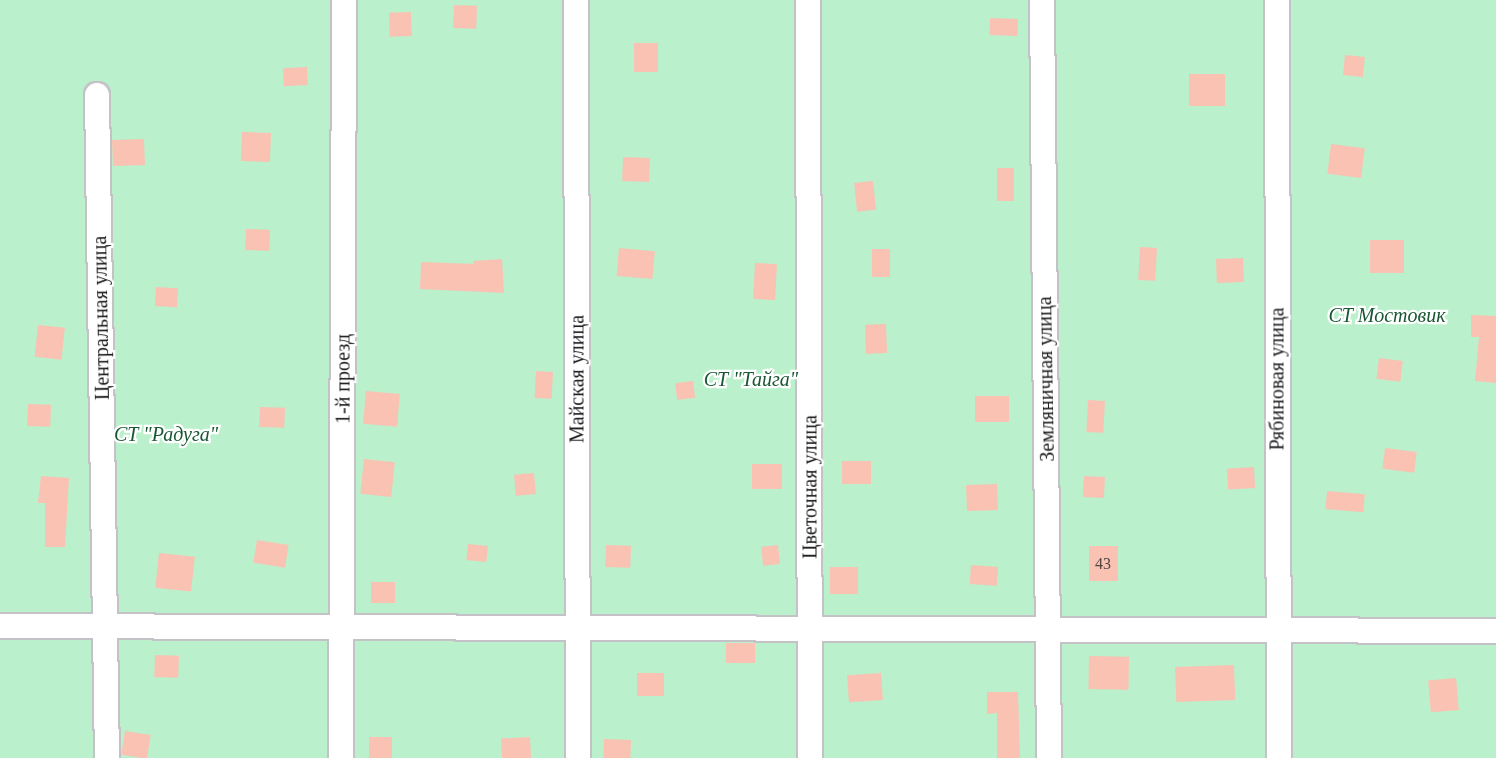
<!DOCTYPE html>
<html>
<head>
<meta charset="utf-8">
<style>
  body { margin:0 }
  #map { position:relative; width:1496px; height:758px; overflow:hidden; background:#faf7fe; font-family:"Times New Roman",serif }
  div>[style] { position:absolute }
  .green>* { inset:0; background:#baf0cb; transform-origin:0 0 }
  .building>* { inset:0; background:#fac2b3; transform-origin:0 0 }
  .roads { filter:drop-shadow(2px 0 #c4c1c7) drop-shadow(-2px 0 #c4c1c7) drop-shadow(0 2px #c4c1c7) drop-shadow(0 -2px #c4c1c7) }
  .minor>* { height:24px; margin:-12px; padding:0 12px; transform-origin:12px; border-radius:12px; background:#fff }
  span { translate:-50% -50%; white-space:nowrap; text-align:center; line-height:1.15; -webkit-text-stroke:4.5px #fff; paint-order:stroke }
  .number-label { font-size:16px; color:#534442 }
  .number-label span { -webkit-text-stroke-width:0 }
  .park-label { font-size:20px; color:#1a5735; font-style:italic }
  .street-label { font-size:20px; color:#1b1a1d }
</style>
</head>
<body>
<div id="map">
  <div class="green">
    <div style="left:0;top:0;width:1496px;height:758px"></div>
  </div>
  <div class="building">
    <div style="left:454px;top:5px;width:23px;height:23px;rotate:2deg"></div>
    <div style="left:411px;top:12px;width:24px;height:22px;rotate:88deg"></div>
    <div style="left:990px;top:18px;width:28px;height:17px;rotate:2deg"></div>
    <div style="left:634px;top:43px;width:24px;height:29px"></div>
    <div style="left:1345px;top:55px;width:20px;height:20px;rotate:6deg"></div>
    <div style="left:307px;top:67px;width:18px;height:24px;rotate:87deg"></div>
    <div style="left:1189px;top:74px;width:36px;height:32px"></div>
    <div style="left:242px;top:132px;width:29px;height:29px;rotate:2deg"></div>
    <div style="left:144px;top:139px;width:26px;height:32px;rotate:88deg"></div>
    <div style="left:1331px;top:144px;width:34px;height:30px;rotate:7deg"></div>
    <div style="left:623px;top:157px;width:27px;height:24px;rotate:2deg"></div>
    <div style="left:997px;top:168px;width:17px;height:33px"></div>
    <div style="left:873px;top:181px;width:29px;height:19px;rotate:84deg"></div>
    <div style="left:246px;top:229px;width:24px;height:21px;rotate:2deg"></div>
    <div style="left:1370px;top:240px;width:34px;height:33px"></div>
    <div style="left:1140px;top:247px;width:17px;height:33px;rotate:3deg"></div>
    <div style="left:619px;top:248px;width:36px;height:28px;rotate:5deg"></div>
    <div style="left:872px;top:249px;width:18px;height:28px"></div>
    <div style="left:1243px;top:258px;width:24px;height:27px;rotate:88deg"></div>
    <div style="clip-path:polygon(502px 259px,504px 293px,420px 289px,421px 262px,474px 264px,474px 261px)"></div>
    <div style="left:755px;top:263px;width:22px;height:36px;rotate:3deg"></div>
    <div style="left:156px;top:287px;width:22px;height:19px;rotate:3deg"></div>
    <div style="clip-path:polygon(1471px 315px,1496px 316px,1496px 383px,1475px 381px,1479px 337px,1471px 337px)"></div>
    <div style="left:886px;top:324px;width:29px;height:21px;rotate:88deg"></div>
    <div style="left:38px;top:325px;width:27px;height:32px;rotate:6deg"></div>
    <div style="left:1379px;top:358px;width:24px;height:21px;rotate:7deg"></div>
    <div style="left:536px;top:371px;width:17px;height:27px;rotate:3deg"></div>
    <div style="left:693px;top:381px;width:17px;height:18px;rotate:83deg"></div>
    <div style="left:366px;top:391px;width:34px;height:33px;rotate:5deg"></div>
    <div style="left:975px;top:396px;width:34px;height:26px"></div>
    <div style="left:1088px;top:400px;width:17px;height:32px;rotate:3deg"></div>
    <div style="left:28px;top:404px;width:23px;height:22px;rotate:2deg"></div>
    <div style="left:260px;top:407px;width:25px;height:20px;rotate:2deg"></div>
    <div style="left:1385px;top:448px;width:32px;height:21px;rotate:7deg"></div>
    <div style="left:364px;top:459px;width:31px;height:35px;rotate:6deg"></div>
    <div style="left:842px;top:461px;width:29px;height:23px"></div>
    <div style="left:752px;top:464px;width:30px;height:25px"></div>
    <div style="left:1254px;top:467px;width:21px;height:27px;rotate:87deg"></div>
    <div style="left:534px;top:473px;width:21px;height:20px;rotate:85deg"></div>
    <div style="clip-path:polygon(41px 476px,69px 478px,65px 547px,45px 547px,45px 503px,38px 503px)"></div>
    <div style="left:1084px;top:476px;width:21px;height:21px;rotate:3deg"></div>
    <div style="left:997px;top:484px;width:26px;height:31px;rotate:88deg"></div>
    <div style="left:1327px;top:491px;width:38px;height:18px;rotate:5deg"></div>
    <div style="left:257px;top:540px;width:32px;height:23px;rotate:9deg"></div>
    <div style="left:468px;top:544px;width:20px;height:16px;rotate:6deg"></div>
    <div style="left:606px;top:545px;width:25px;height:22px;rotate:2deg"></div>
    <div style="left:778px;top:545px;width:19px;height:17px;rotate:84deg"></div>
    <div style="left:1089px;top:546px;width:29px;height:35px"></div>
    <div style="left:159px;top:553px;width:36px;height:35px;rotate:6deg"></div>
    <div style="left:971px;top:565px;width:27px;height:19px;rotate:4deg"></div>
    <div style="left:830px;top:567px;width:28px;height:27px"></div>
    <div style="left:395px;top:582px;width:21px;height:24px;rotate:90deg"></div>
    <div style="left:726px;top:643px;width:29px;height:20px"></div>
    <div style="left:155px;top:655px;width:24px;height:22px;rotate:2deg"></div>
    <div style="left:1089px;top:656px;width:40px;height:33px;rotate:1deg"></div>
    <div style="left:1234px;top:665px;width:35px;height:59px;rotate:88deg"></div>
    <div style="left:637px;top:673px;width:27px;height:23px"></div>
    <div style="left:881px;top:673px;width:27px;height:34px;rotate:86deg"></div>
    <div style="left:1456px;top:678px;width:32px;height:28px;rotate:85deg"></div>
    <div style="clip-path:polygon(987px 692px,1018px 692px,1020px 758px,997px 758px,997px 713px,987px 714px)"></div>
    <div style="left:125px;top:731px;width:26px;height:24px;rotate:9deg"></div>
    <div style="left:369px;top:737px;width:23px;height:21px"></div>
    <div style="left:530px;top:737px;width:21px;height:29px;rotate:87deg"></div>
    <div style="left:604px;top:739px;width:27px;height:19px;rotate:2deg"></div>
  </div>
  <div class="roads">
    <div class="minor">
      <div style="left:576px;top:0;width:758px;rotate:89.85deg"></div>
      <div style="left:808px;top:0;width:758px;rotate:89.85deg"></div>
      <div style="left:1042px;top:0;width:758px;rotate:89.47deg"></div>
      <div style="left:1277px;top:0;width:758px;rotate:89.85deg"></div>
      <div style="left:97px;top:95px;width:663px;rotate:89.14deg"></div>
      <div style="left:0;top:626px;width:1496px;rotate:0.19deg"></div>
      <div style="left:341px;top:758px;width:758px;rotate:-89.77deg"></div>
    </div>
  </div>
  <div class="number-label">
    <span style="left:1103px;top:564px">43</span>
  </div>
  <div class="park-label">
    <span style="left:1387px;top:315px">СТ Мостовик</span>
    <span style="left:751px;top:379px">СТ "Тайга"</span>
    <span style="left:166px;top:434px">СТ "Радуга"</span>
  </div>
  <div class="street-label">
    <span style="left:101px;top:318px;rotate:-91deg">Центральная улица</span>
    <span style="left:343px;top:379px;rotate:-90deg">1-й проезд</span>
    <span style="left:577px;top:379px;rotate:-90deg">Майская улица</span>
    <span style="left:1046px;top:379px;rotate:-91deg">Земляничная улица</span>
    <span style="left:1277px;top:379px;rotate:-90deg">Рябиновая улица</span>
    <span style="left:810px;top:487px;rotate:-90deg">Цветочная улица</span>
  </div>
</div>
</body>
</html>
